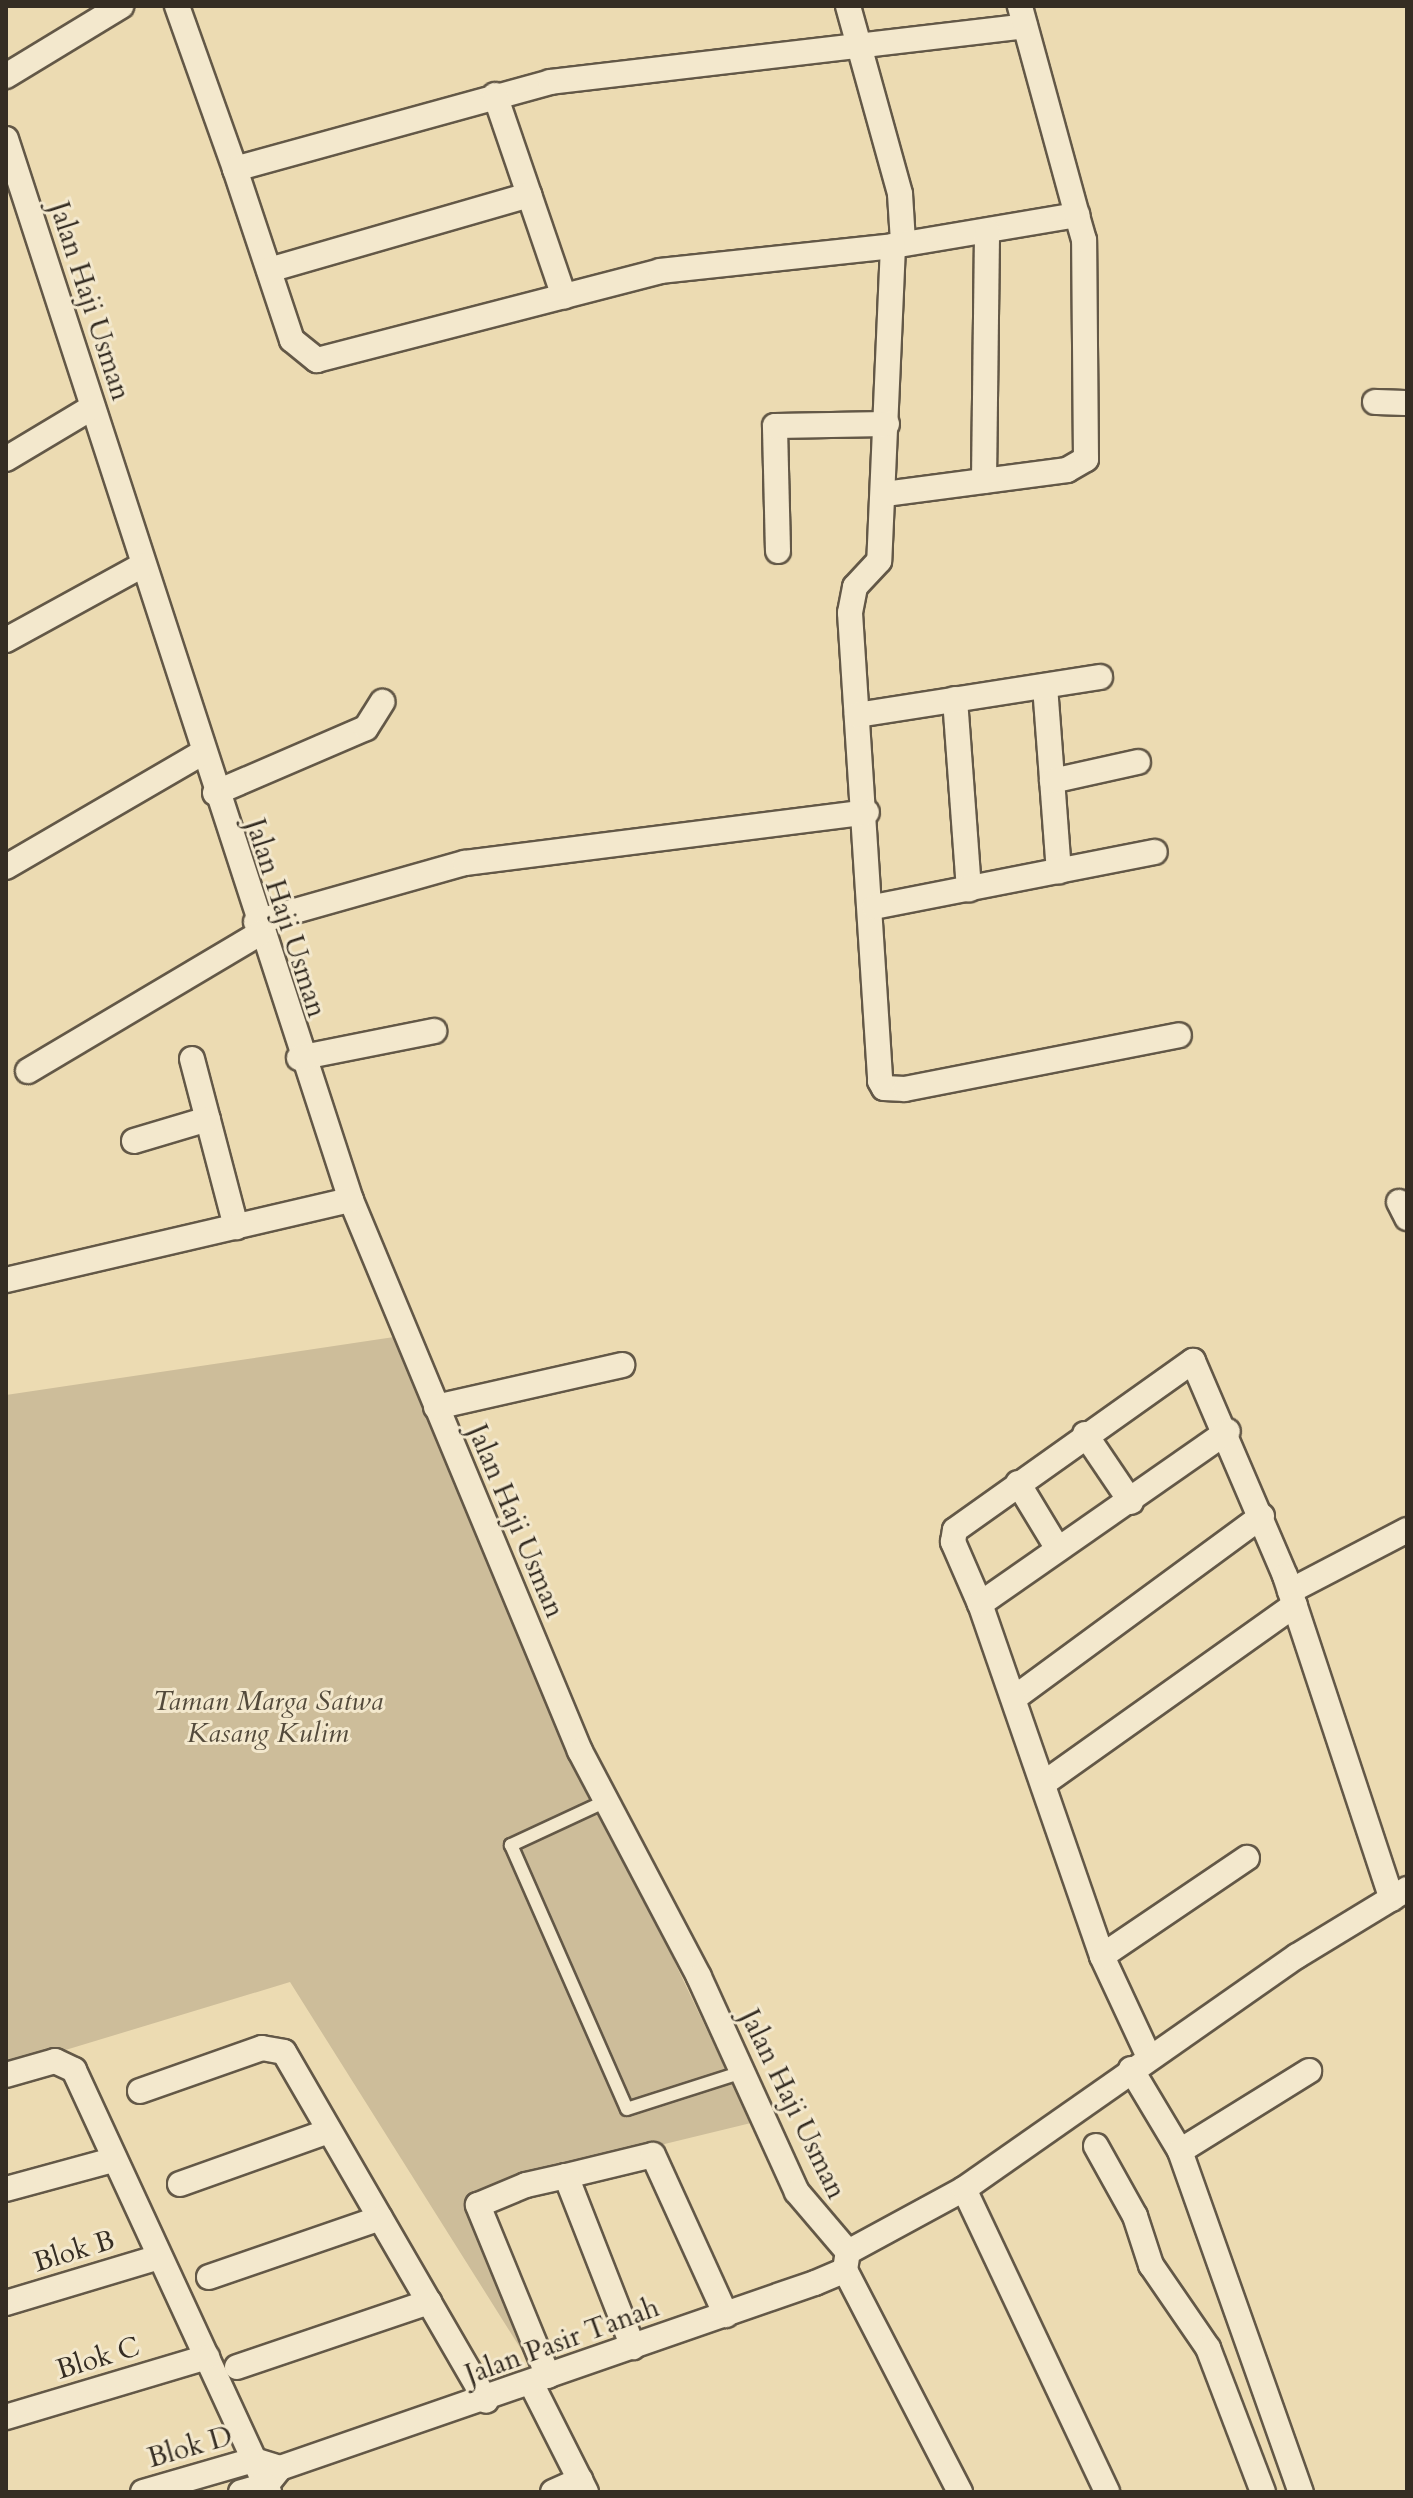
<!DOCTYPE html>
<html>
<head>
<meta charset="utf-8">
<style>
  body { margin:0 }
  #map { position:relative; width:1413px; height:2498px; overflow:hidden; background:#ecdbb2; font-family:Cardo,serif }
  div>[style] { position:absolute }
  .green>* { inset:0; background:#cdbd9a }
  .roads { filter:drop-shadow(2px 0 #635847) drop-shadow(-2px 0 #635847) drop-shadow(0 2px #635847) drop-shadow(0 -2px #635847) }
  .lane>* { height:12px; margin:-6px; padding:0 6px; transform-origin:6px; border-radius:6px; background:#f3e8cd }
  .street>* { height:24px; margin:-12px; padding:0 12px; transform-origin:12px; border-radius:12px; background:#f3e8cd }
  span { translate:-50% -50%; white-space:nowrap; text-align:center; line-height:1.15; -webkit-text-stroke:6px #f3e8cd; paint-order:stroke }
  .street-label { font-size:28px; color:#352d23 }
  .park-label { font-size:28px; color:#534a3b; font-style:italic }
  .frame { position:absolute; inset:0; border:8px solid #352d23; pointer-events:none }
</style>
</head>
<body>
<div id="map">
  <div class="green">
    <div style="clip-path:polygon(394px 1337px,511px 1617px,751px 2123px,533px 2176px,467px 2200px,531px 2365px,290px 1982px,6px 2068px,6px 1395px)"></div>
  </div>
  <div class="roads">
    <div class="lane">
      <div style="left:606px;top:1801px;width:105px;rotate:155.1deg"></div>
      <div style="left:511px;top:1845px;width:288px;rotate:66.3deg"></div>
      <div style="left:627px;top:2109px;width:121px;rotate:-17.8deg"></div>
    </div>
    <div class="street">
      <div style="left:177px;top:6px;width:173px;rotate:70.4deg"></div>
      <div style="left:235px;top:169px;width:327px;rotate:-15.4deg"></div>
      <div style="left:550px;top:82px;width:478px;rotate:-6.7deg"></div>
      <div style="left:848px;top:6px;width:195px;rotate:74.5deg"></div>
      <div style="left:900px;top:194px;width:48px;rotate:86.4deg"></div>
      <div style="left:6px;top:76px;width:135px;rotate:-31.3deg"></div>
      <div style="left:495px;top:95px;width:213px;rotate:71.1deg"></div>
      <div style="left:6px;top:139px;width:1116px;rotate:71.99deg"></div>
      <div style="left:351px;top:1200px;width:597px;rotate:67.43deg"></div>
      <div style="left:580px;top:1751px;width:255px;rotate:62.2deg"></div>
      <div style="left:699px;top:1977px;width:236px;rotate:65.5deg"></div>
      <div style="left:797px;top:2192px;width:79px;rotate:49.6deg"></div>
      <div style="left:235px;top:169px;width:180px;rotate:71.6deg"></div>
      <div style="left:292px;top:340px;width:32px;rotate:39deg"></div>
      <div style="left:317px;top:360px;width:354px;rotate:-14.5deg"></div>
      <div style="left:660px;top:271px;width:234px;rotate:-6.1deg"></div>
      <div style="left:893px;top:246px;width:187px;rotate:-9.6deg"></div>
      <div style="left:1077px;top:215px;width:217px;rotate:-105.3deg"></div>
      <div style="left:893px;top:246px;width:315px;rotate:92.5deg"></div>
      <div style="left:879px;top:561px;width:35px;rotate:133deg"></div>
      <div style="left:855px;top:587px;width:26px;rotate:101deg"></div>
      <div style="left:850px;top:613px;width:469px;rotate:86.3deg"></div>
      <div style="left:880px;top:1081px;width:8px;rotate:60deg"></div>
      <div style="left:884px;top:1088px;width:21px;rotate:3deg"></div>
      <div style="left:905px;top:1089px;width:279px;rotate:-11.1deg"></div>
      <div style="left:269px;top:270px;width:271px;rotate:-16.1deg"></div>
      <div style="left:1375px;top:402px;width:32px;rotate:2deg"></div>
      <div style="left:6px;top:459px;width:101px;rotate:-30.9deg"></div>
      <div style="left:984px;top:481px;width:250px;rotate:-89.3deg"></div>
      <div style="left:885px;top:494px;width:184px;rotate:-7.5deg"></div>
      <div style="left:1067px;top:470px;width:22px;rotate:-30deg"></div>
      <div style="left:1086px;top:459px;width:219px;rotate:-90.5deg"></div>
      <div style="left:1084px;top:240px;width:26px;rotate:-106deg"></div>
      <div style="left:778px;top:551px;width:125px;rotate:-91.4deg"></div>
      <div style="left:775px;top:426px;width:112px;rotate:-1deg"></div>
      <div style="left:6px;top:640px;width:156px;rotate:-28.7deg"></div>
      <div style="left:1045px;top:686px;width:186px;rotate:85.7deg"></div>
      <div style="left:955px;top:699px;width:191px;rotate:85.8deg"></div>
      <div style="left:857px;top:715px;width:246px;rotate:-8.9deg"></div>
      <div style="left:1052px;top:781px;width:88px;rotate:-12.5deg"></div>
      <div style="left:215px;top:793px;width:164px;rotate:-23.3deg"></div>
      <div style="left:366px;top:728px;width:31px;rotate:-58deg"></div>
      <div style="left:6px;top:867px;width:227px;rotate:-30.2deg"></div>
      <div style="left:874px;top:907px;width:286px;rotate:-11.1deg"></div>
      <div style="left:256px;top:922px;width:217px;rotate:-15.8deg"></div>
      <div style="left:465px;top:863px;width:405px;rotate:-7.2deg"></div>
      <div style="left:299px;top:1058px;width:138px;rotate:-11.3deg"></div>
      <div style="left:192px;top:1059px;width:174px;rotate:75.3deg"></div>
      <div style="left:28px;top:1071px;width:270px;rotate:-30.7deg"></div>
      <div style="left:134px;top:1141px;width:77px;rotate:-16.6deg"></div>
      <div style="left:1399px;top:1202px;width:18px;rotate:63deg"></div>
      <div style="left:6px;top:1280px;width:354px;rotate:-13.1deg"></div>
      <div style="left:436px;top:1407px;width:191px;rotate:-12.7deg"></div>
      <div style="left:1085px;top:1434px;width:82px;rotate:55.9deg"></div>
      <div style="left:1018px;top:1483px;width:77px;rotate:58.8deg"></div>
      <div style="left:1290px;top:1591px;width:132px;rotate:-27.5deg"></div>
      <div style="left:980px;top:1604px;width:68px;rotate:-113.5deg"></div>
      <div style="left:953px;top:1542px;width:12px;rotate:-81deg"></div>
      <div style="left:955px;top:1530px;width:292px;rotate:-35.4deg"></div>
      <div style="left:1193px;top:1361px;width:234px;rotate:66.8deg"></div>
      <div style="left:1285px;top:1576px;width:340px;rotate:71.7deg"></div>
      <div style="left:1017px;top:1696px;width:304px;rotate:-36.3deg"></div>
      <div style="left:1047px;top:1781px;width:304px;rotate:-35.4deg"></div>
      <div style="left:1102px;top:1956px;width:175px;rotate:-34.1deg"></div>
      <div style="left:1149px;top:2057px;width:111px;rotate:-115deg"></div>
      <div style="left:1102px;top:1956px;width:373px;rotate:-109.1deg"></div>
      <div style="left:980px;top:1604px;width:302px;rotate:-34.9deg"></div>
      <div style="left:1131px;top:2069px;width:96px;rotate:59.1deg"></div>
      <div style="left:1180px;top:2151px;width:362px;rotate:70.5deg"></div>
      <div style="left:6px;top:2075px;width:51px;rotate:-15.9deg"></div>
      <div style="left:55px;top:2061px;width:21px;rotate:25deg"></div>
      <div style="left:74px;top:2070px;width:465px;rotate:65.2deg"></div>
      <div style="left:140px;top:2091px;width:129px;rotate:-19.4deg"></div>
      <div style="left:262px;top:2048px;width:22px;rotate:10deg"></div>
      <div style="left:284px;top:2052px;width:403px;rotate:59.9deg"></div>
      <div style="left:1096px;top:2146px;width:80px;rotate:60.9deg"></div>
      <div style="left:1135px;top:2216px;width:52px;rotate:71.9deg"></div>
      <div style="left:1151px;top:2265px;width:101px;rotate:55.5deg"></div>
      <div style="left:1208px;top:2348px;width:154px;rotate:69.1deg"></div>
      <div style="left:1180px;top:2151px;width:152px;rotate:-31.8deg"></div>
      <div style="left:566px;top:2176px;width:89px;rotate:-13.6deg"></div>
      <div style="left:653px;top:2155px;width:176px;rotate:65.5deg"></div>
      <div style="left:180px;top:2184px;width:158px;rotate:-19.6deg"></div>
      <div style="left:6px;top:2189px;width:111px;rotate:-15.2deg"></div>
      <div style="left:964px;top:2189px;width:335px;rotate:64.7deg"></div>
      <div style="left:848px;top:2252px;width:132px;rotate:-28.5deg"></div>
      <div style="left:964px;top:2189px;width:406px;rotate:-35deg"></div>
      <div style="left:1297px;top:1956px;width:129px;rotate:-31.3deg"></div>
      <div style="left:845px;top:2270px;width:250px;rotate:62.6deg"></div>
      <div style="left:209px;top:2277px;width:181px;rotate:-19deg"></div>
      <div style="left:6px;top:2303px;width:160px;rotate:-16.7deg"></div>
      <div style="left:237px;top:2367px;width:203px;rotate:-18.7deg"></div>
      <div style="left:548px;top:2376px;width:185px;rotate:-112.3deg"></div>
      <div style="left:478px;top:2205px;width:52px;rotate:-22.6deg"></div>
      <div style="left:526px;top:2185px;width:41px;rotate:-12.7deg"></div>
      <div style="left:566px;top:2176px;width:184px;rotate:68.6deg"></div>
      <div style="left:531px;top:2383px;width:122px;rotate:63.2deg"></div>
      <div style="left:6px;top:2417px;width:210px;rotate:-16.6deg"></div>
      <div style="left:280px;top:2468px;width:566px;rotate:-19.08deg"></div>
      <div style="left:815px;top:2283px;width:33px;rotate:-23deg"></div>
      <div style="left:845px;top:2270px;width:18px;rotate:-81deg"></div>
      <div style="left:143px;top:2492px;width:116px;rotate:-16.1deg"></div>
      <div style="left:254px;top:2460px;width:27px;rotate:17deg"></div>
      <div style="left:280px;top:2468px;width:22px;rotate:129deg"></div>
      <div style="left:266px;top:2485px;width:26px;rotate:164deg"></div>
      <div style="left:553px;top:2492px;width:30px;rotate:-24deg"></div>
    </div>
  </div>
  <div class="street-label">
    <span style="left:90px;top:301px;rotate:72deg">Jalan Haji Usman</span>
    <span style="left:286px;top:918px;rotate:72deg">Jalan Haji Usman</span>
    <span style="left:516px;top:1521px;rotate:67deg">Jalan Haji Usman</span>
    <span style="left:793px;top:2104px;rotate:64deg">Jalan Haji Usman</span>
    <span style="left:74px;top:2251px;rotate:-17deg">Blok B</span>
    <span style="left:562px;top:2341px;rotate:-20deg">Jalan Pasir Tanah</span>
    <span style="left:98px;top:2358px;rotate:-17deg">Blok C</span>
    <span style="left:190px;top:2447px;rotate:-16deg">Blok D</span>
  </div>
  <div class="park-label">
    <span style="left:268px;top:1717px">Taman Marga Satwa<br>Kasang Kulim</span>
  </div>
  <div class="frame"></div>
</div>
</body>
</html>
